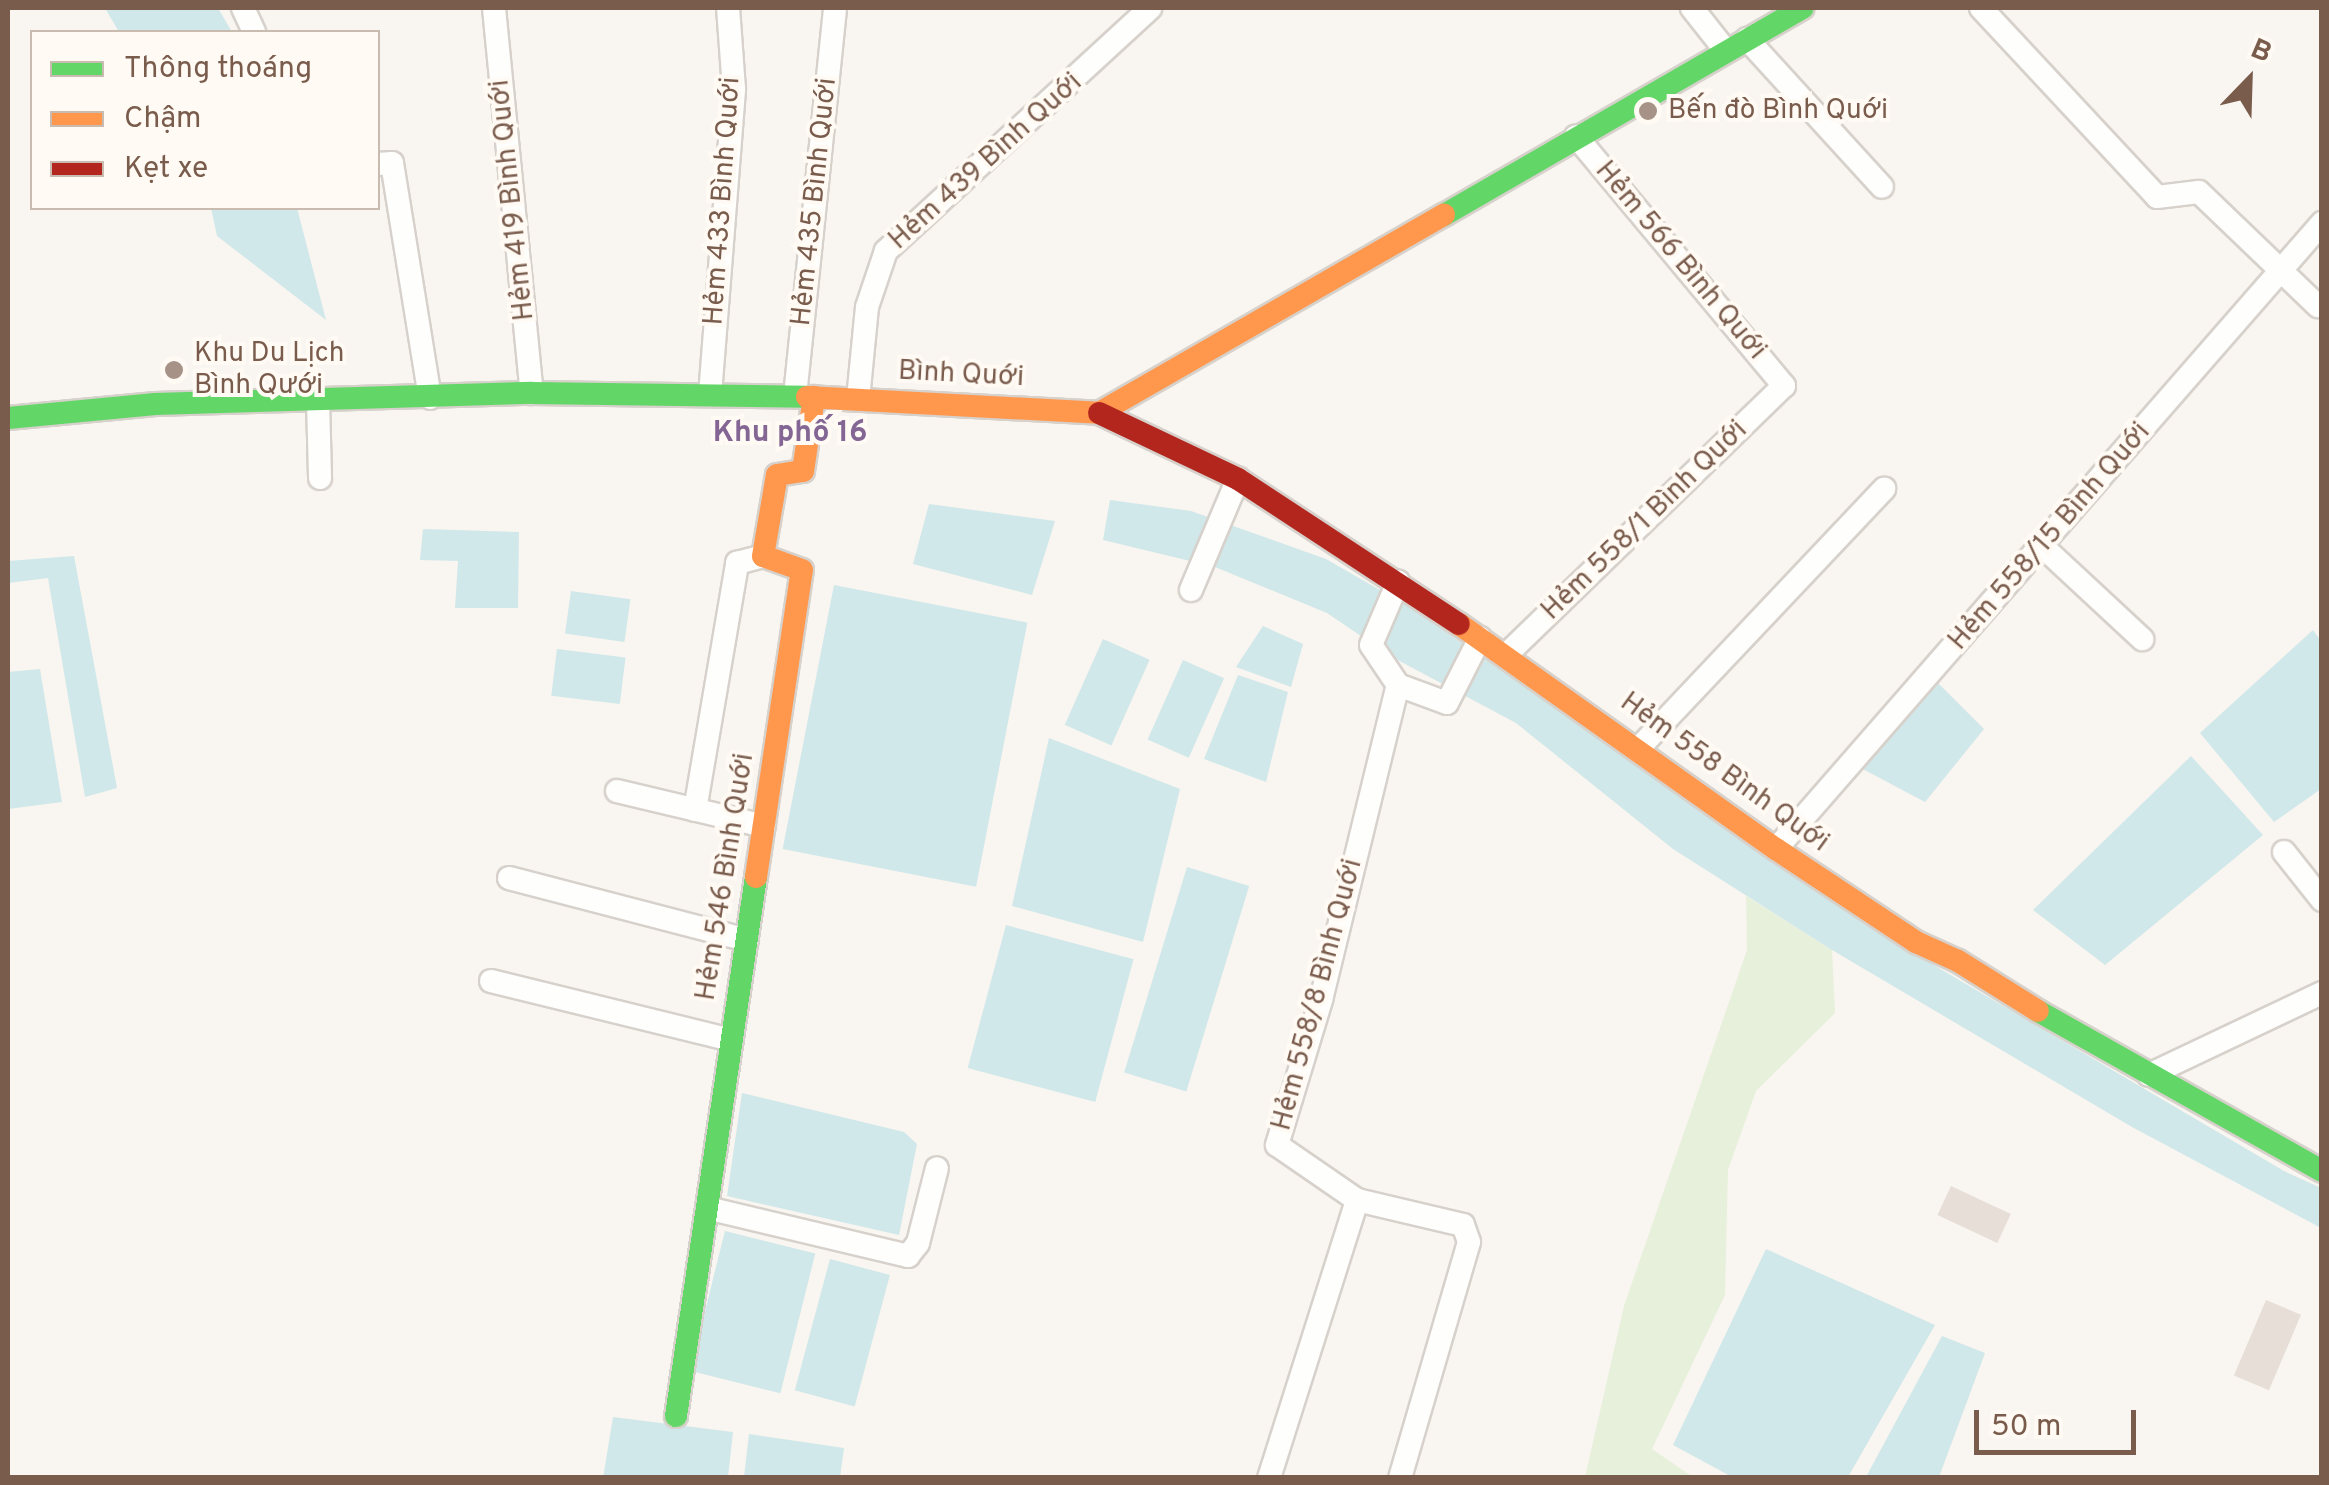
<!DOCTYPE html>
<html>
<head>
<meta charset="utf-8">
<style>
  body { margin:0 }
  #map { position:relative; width:2329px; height:1485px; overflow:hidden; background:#f9f5f0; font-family:Overpass,sans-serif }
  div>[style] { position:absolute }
  .green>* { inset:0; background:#e7f0db }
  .water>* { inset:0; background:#d0e8ea; transform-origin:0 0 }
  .building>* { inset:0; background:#e6ded7; transform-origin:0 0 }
  .roads { filter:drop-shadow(2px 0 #d7d1cb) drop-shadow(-2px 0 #d7d1cb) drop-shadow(0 2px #d7d1cb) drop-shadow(0 -2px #d7d1cb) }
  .street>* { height:22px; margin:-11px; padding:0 11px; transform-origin:11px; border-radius:11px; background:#fefefd }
  .fast>* { height:22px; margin:-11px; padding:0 11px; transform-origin:11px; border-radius:11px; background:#63d668 }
  .slow>* { height:22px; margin:-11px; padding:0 11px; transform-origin:11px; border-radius:11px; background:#ff974d }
  .jam>* { height:22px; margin:-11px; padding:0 11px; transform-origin:11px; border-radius:11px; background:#b3261e }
  .dots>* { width:28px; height:28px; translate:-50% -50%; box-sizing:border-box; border:5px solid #fffaf3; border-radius:50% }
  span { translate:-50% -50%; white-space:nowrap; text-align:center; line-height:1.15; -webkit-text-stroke:8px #fffaf3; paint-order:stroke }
  .poi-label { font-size:28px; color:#7a5c4d }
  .left { translate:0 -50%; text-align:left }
  .street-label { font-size:28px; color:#7a5c4d }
  .neighbourhood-label { font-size:30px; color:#846695; font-weight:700 }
  .frame { position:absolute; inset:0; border:10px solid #7a5c4d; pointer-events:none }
  .legend { position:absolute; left:30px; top:30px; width:350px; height:180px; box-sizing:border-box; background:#fffaf3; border:2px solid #cabbb1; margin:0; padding:12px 18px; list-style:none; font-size:30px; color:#7a5c4d }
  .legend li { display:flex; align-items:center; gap:20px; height:50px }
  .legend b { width:50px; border:2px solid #cabbb1 }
  .north { position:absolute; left:2199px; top:30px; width:100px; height:100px; -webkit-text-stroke:8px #fffaf3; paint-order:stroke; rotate:23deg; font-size:28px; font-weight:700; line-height:40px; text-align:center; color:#7a5c4d }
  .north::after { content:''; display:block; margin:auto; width:35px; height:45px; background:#7a5c4d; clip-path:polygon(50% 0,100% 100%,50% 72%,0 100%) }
  .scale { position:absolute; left:1974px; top:1410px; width:162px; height:45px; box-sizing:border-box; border:5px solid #7a5c4d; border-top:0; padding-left:12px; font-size:30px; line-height:35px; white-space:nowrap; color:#7a5c4d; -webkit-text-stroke:8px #fffaf3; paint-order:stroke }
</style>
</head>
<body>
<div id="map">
  <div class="green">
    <div style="clip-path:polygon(1746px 896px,1832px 950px,1835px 1013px,1756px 1091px,1728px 1170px,1725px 1295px,1652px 1449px,1693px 1477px,1585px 1477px,1624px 1306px,1747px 950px)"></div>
  </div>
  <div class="water">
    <div style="clip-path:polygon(105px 8px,218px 8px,232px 32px,119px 32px)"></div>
    <div style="clip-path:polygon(211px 208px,297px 208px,326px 320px,217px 236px)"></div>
    <div style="clip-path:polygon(1110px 500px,1191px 511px,1326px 559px,1413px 609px,1864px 924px,2284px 1171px,2321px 1188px,2321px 1228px,2132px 1127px,1832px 950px,1673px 849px,1516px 723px,1392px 657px,1327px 613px,1215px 567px,1103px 540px)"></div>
    <div style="clip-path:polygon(929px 504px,1055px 521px,1032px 595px,913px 564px)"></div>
    <div style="clip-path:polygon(423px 529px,519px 532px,518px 608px,455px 608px,458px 561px,420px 560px)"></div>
    <div style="clip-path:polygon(74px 556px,117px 788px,85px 797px,48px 578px,8px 583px,8px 561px)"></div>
    <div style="left:834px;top:585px;width:197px;height:269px;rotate:11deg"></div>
    <div style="left:571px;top:591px;width:60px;height:43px;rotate:8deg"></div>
    <div style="clip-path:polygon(1263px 626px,1303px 644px,1291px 687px,1236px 667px)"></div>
    <div style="clip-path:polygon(2313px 630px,2321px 641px,2321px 789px,2274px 822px,2200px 733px)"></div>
    <div style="left:1103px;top:639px;width:51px;height:94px;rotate:24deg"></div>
    <div style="left:557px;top:649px;width:69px;height:47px;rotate:7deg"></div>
    <div style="left:1183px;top:660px;width:45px;height:87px;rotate:24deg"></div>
    <div style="clip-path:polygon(40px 669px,62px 802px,8px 809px,8px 672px)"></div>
    <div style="clip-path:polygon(1238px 675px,1288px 692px,1266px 782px,1204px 759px)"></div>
    <div style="clip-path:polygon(1933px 678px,1984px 729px,1925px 802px,1857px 766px)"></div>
    <div style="clip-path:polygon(1049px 738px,1180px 789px,1143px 942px,1012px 906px)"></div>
    <div style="clip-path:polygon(2191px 756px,2263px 835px,2105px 965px,2033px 910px)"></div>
    <div style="left:1187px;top:867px;width:65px;height:215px;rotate:17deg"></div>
    <div style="left:1006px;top:925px;width:132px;height:148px;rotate:15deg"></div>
    <div style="clip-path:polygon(742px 1093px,904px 1132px,917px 1144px,899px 1235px,727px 1196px)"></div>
    <div style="left:725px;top:1231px;width:93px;height:144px;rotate:14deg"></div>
    <div style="clip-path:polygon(1766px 1249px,1935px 1325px,1848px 1477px,1732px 1477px,1673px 1445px)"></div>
    <div style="left:830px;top:1259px;width:62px;height:136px;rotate:15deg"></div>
    <div style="clip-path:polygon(1942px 1336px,1985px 1353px,1939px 1477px,1866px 1477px)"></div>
    <div style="clip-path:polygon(613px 1417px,733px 1432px,728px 1477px,603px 1478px)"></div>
    <div style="clip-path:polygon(749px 1434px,844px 1448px,840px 1477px,744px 1477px)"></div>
  </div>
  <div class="building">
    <div style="left:1951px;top:1186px;width:66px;height:32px;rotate:25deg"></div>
    <div style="left:2266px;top:1300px;width:38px;height:82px;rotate:23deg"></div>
  </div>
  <div class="roads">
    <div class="street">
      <div style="left:243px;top:8px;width:26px;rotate:65deg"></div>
      <div style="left:494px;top:8px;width:387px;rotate:84.4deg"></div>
      <div style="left:1692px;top:8px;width:55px;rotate:51.7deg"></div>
      <div style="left:1981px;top:8px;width:258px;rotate:47deg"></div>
      <div style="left:2157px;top:197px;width:42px;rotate:-6.8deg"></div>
      <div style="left:2199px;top:192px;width:165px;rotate:43.8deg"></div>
      <div style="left:1747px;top:39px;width:200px;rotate:47.6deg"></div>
      <div style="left:378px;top:164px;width:14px;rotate:-4deg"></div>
      <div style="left:392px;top:163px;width:238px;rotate:80.8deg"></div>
      <div style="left:710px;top:395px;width:307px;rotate:-85.5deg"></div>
      <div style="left:734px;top:89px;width:81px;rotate:-94.2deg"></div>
      <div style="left:795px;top:396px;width:390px;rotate:-84.1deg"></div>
      <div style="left:858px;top:399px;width:92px;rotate:-84.4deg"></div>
      <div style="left:867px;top:307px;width:59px;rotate:-71.3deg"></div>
      <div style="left:886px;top:251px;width:359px;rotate:-42.6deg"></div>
      <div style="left:318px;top:400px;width:78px;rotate:88.5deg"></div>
      <div style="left:2042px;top:546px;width:137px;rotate:42.9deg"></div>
      <div style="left:1191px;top:590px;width:121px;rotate:-67.1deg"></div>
      <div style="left:1506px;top:655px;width:387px;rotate:-44.1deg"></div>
      <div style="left:1784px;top:386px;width:325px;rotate:-129.8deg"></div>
      <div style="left:1398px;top:685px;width:48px;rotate:-124deg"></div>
      <div style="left:1371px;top:645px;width:69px;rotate:-66.8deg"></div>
      <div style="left:1639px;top:748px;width:357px;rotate:-46.6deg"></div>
      <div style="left:617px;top:791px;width:151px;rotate:13.4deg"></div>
      <div style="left:695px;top:810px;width:251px;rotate:-80.3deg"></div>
      <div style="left:737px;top:563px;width:27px;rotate:-15deg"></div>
      <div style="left:1776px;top:849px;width:831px;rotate:-48.9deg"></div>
      <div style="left:2284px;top:852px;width:61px;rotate:51.6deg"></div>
      <div style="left:509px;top:878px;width:246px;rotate:14.6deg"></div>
      <div style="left:491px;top:981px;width:248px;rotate:13.8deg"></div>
      <div style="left:2149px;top:1075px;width:191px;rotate:-25.4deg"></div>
      <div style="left:707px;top:1208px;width:207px;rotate:13.4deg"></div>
      <div style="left:908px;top:1256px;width:16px;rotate:-52deg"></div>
      <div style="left:918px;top:1243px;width:77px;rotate:-75.8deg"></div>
      <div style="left:1269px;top:1478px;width:292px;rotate:-72.4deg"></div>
      <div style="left:1400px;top:1478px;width:246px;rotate:-73.7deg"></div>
      <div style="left:1469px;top:1242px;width:18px;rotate:-109deg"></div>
      <div style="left:1463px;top:1225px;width:109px;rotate:-166.7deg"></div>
      <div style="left:1357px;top:1200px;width:97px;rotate:-145.5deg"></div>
      <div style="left:1277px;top:1145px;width:152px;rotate:-73.1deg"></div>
      <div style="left:1321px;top:1000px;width:324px;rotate:-76.3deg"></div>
      <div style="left:1398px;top:685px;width:52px;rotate:20.2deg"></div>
      <div style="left:1447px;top:703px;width:73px;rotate:-63.1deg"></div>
    </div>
    <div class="fast">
      <div style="left:1444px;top:215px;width:414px;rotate:-30deg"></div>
      <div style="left:8px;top:418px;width:148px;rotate:-5.4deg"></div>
      <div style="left:155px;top:404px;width:377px;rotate:-1.7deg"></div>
      <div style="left:532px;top:393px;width:275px;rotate:0.8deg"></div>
      <div style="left:2038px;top:1011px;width:326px;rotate:29.4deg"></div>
      <div style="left:676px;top:1416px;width:545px;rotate:-81.56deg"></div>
    </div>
    <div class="slow">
      <div style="left:807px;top:397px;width:292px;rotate:3.1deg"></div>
      <div style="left:1099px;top:413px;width:398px;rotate:-29.9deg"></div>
      <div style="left:1459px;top:624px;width:389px;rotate:35.4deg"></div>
      <div style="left:1776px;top:849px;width:168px;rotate:33.6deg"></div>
      <div style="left:1916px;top:942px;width:46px;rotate:24.3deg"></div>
      <div style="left:1958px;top:961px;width:94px;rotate:32deg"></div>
      <div style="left:756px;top:877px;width:310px;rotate:-81.5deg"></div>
      <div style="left:802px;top:570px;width:41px;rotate:-160.3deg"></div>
      <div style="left:763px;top:556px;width:82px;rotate:-80.2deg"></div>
      <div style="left:777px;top:475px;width:26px;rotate:-9deg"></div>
      <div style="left:803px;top:471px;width:75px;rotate:-81.5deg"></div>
    </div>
    <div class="jam">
      <div style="left:1099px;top:413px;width:154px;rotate:25.4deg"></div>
      <div style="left:1238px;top:479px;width:264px;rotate:33.3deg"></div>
    </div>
  </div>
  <div class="dots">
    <div style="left:1648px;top:111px;background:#a69286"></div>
    <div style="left:174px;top:370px;background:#a69286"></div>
  </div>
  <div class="poi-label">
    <span class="left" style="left:1668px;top:111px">Bến đò Bình Quới</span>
    <span class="left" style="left:194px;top:370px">Khu Du Lịch<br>Bình Qưới</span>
  </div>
  <div class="street-label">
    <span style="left:986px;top:162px;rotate:-42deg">Hẻm 439 Bình Quới</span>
    <span style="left:513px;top:200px;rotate:-96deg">Hẻm 419 Bình Quới</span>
    <span style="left:723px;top:201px;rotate:-86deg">Hẻm 433 Bình Quới</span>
    <span style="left:815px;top:202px;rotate:-84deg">Hẻm 435 Bình Quới</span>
    <span style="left:1680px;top:261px;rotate:50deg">Hẻm 566 Bình Quới</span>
    <span style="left:961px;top:375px;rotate:3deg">Bình Quới</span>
    <span style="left:1645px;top:521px;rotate:-44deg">Hẻm 558/1 Bình Quới</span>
    <span style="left:2050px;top:537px;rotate:-49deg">Hẻm 558/15 Bình Quới</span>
    <span style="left:1724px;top:773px;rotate:36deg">Hẻm 558 Bình Quới</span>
    <span style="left:726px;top:877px;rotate:-81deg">Hẻm 546 Bình Quới</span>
    <span style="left:1318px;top:995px;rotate:-75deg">Hẻm 558/8 Bình Quới</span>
  </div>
  <div class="neighbourhood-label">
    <span style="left:790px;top:434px">Khu phố 16</span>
  </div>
  <div class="frame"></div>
  <ul class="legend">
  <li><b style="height:12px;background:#63d668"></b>Thông thoáng</li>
  <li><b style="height:12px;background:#ff974d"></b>Chậm</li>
  <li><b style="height:12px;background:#b3261e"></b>Kẹt xe</li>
  </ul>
  <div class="north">B</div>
  <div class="scale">50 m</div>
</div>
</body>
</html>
